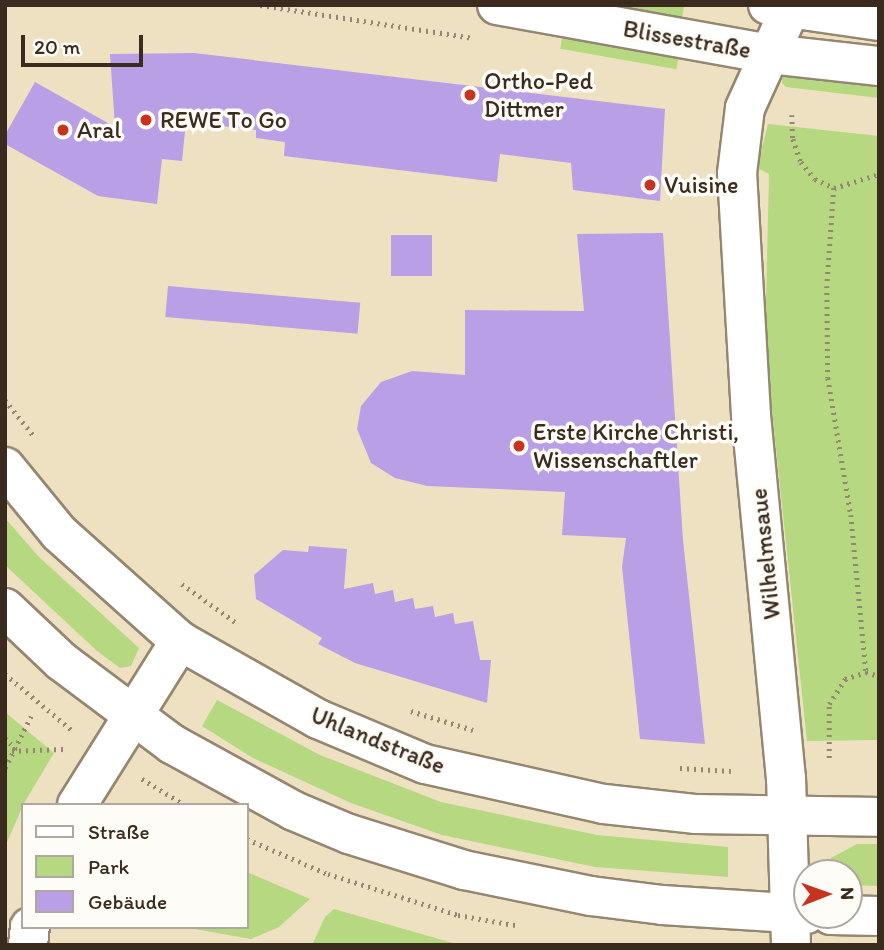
<!DOCTYPE html>
<html>
<head>
<meta charset="utf-8">
<style>
  body { margin:0 }
  #map { position:relative; width:884px; height:950px; overflow:hidden; background:#eee1c2; font-family:Itim,sans-serif }
  div>[style] { position:absolute }
  .green>* { inset:0; background:#b5d881; transform-origin:0 0 }
  .building>* { inset:0; background:#b99fe6; transform-origin:0 0 }
  .path>* { height:4.5px; margin-top:-2.25px; transform-origin:0; background:repeating-linear-gradient(90deg,#948670 0 2px,transparent 0 7px) }
  .roads { filter:drop-shadow(2px 0 #948670) drop-shadow(-2px 0 #948670) drop-shadow(0 2px #948670) drop-shadow(0 -2px #948670) }
  .minor>* { height:38px; margin:-19px; padding:0 19px; transform-origin:19px; border-radius:19px; background:#fff }
  .major>* { height:38px; margin:-19px; padding:0 19px; transform-origin:19px; border-radius:19px; background:#fff }
  .dots>* { width:19px; height:19px; translate:-50% -50%; box-sizing:border-box; border:4px solid #fdfcf7; border-radius:50% }
  span { translate:-50% -50%; white-space:nowrap; text-align:center; line-height:1.15; -webkit-text-stroke:7px #fdfcf7; paint-order:stroke }
  .street-label { font-size:24px; color:#3b2a1e }
  .poi-label { font-size:24px; color:#3b2a1e }
  .left { translate:0 -50%; text-align:left }
  .frame { position:absolute; inset:0; border:7px solid #3b2a1e; pointer-events:none }
  .legend { position:absolute; left:21px; top:803px; width:228px; height:126px; box-sizing:border-box; background:#fdfcf7; border:2px solid #afa8a0; margin:0; padding:9px 12px; list-style:none; font-size:21px; color:#3b2a1e }
  .legend li { display:flex; align-items:center; gap:14px; height:35px }
  .legend b { width:35px; border:2px solid #afa8a0 }
  .north { position:absolute; left:793px; top:859px; width:70px; height:70px; box-sizing:border-box; background:#fdfcf7; border:2px solid #afa8a0; border-radius:50%; rotate:89deg; font-size:19px; font-weight:700; line-height:28px; text-align:center; color:#3b2a1e }
  .north::after { content:''; display:block; margin:auto; width:24px; height:32px; background:#c8321e; clip-path:polygon(50% 0,100% 100%,50% 72%,0 100%) }
  .scale { position:absolute; left:21px; top:35px; width:122px; height:32px; box-sizing:border-box; border:4px solid #3b2a1e; border-top:0; padding-left:9px; font-size:21px; line-height:24px; white-space:nowrap; color:#3b2a1e; -webkit-text-stroke:5px #fdfcf7; paint-order:stroke }
</style>
</head>
<body>
<div id="map">
  <div class="green">
    <div style="clip-path:polygon(582px 5px,679px 5px,684px 6px,681px 24px)"></div>
    <div style="left:563px;top:33px;width:118px;height:16px;rotate:10deg"></div>
    <div style="clip-path:polygon(783px 74px,879px 82px,879px 98px,786px 87px,782px 83px)"></div>
    <div style="clip-path:polygon(768px 124px,879px 136px,879px 740px,807px 741px,765px 344px,769px 174px,757px 168px)"></div>
    <div style="clip-path:polygon(5px 518px,38px 556px,139px 648px,131px 666px,120px 668px,97px 651px,5px 565px)"></div>
    <div style="clip-path:polygon(217px 700px,320px 755px,441px 802px,597px 835px,728px 847px,728px 877px,595px 867px,442px 835px,351px 803px,253px 758px,202px 726px)"></div>
    <div style="clip-path:polygon(5px 712px,54px 753px,23px 805px,5px 847px)"></div>
    <div style="clip-path:polygon(857px 844px,879px 844px,879px 886px,849px 885px,849px 873px,824px 873px,831px 858px)"></div>
    <div style="clip-path:polygon(247px 872px,310px 899px,279px 927px,251px 939px,183px 927px,247px 927px)"></div>
    <div style="clip-path:polygon(334px 909px,460px 945px,312px 945px,325px 917px)"></div>
  </div>
  <div class="building">
    <div style="clip-path:polygon(194px 53px,665px 109px,660px 201px,573px 190px,571px 163px,500px 154px,497px 182px,284px 156px,285px 142px,256px 138px,256px 130px,186px 122px,182px 161px,162px 159px,157px 204px,98px 196px,5px 144px,5px 135px,35px 82px,115px 127px,110px 54px)"></div>
    <div style="clip-path:polygon(663px 233px,683px 540px,705px 744px,640px 739px,622px 567px,626px 538px,562px 535px,565px 492px,427px 486px,395px 478px,371px 463px,357px 429px,361px 406px,381px 382px,412px 371px,465px 375px,465px 310px,584px 311px,577px 234px)"></div>
    <div style="left:391px;top:235px;width:41px;height:41px"></div>
    <div style="left:168px;top:286px;width:193px;height:31px;rotate:5deg"></div>
    <div style="clip-path:polygon(309px 546px,347px 549px,344px 589px,373px 583px,375px 594px,393px 590px,395px 602px,413px 598px,415px 609px,433px 606px,435px 617px,453px 613px,455px 624px,473px 621px,480px 660px,491px 660px,487px 703px,355px 663px,318px 644px,322px 638px,256px 599px,254px 575px,283px 550px,308px 552px)"></div>
  </div>
  <div class="path">
    <div style="left:260px;top:5px;width:216px;rotate:8.8deg"></div>
    <div style="left:792px;top:115px;width:24px;rotate:88deg"></div>
    <div style="left:793px;top:139px;width:24px;rotate:71deg"></div>
    <div style="left:801px;top:162px;width:22px;rotate:51deg"></div>
    <div style="left:815px;top:179px;width:21px;rotate:25deg"></div>
    <div style="left:834px;top:188px;width:47px;rotate:-17.3deg"></div>
    <div style="left:834px;top:188px;width:98px;rotate:94.1deg"></div>
    <div style="left:827px;top:286px;width:92px;rotate:89.4deg"></div>
    <div style="left:828px;top:378px;width:139px;rotate:80.5deg"></div>
    <div style="left:851px;top:515px;width:158px;rotate:84.5deg"></div>
    <div style="left:5px;top:400px;width:45px;rotate:51.3deg"></div>
    <div style="left:182px;top:584px;width:69px;rotate:35.5deg"></div>
    <div style="left:5px;top:674px;width:90px;rotate:40deg"></div>
    <div style="left:411px;top:711px;width:65px;rotate:17deg"></div>
    <div style="left:5px;top:738px;width:16px;rotate:45deg"></div>
    <div style="left:5px;top:751px;width:59px;rotate:-1.9deg"></div>
    <div style="left:829px;top:758px;width:54px;rotate:-90deg"></div>
    <div style="left:829px;top:704px;width:30px;rotate:-57deg"></div>
    <div style="left:845px;top:679px;width:22px;rotate:-18deg"></div>
    <div style="left:866px;top:672px;width:14px;rotate:17deg"></div>
    <div style="left:5px;top:768px;width:58px;rotate:-63.4deg"></div>
    <div style="left:680px;top:768px;width:51px;rotate:3.4deg"></div>
    <div style="left:142px;top:779px;width:50px;rotate:31.2deg"></div>
    <div style="left:247px;top:839px;width:88px;rotate:23.4deg"></div>
    <div style="left:328px;top:874px;width:136px;rotate:17.5deg"></div>
    <div style="left:458px;top:915px;width:58px;rotate:10deg"></div>
  </div>
  <div class="roads">
    <div class="minor">
      <div style="left:77px;top:805px;width:194px;rotate:-57.9deg"></div>
      <div style="left:28px;top:945px;width:18px;rotate:-84deg"></div>
      <div style="left:791px;top:945px;width:166px;rotate:-91.7deg"></div>
      <div style="left:786px;top:779px;width:366px;rotate:-95.5deg"></div>
      <div style="left:751px;top:415px;width:242px;rotate:-93.3deg"></div>
      <div style="left:737px;top:173px;width:65px;rotate:-83deg"></div>
      <div style="left:745px;top:108px;width:113px;rotate:-65.5deg"></div>
    </div>
    <div class="major">
      <div style="left:497px;top:5px;width:277px;rotate:10.2deg"></div>
      <div style="left:770px;top:54px;width:110px;rotate:6.3deg"></div>
      <div style="left:768px;top:5px;width:112px;rotate:8.2deg"></div>
      <div style="left:5px;top:467px;width:85px;rotate:50.7deg"></div>
      <div style="left:59px;top:533px;width:162px;rotate:41.8deg"></div>
      <div style="left:180px;top:641px;width:159px;rotate:29.5deg"></div>
      <div style="left:318px;top:719px;width:116px;rotate:22.8deg"></div>
      <div style="left:425px;top:764px;width:183px;rotate:12.6deg"></div>
      <div style="left:604px;top:804px;width:93px;rotate:6.2deg"></div>
      <div style="left:696px;top:814px;width:183px;rotate:0.9deg"></div>
      <div style="left:5px;top:608px;width:77px;rotate:43.4deg"></div>
      <div style="left:61px;top:661px;width:139px;rotate:36.8deg"></div>
      <div style="left:172px;top:744px;width:139px;rotate:28.8deg"></div>
      <div style="left:294px;top:811px;width:60px;rotate:22.7deg"></div>
      <div style="left:349px;top:834px;width:121px;rotate:17.4deg"></div>
      <div style="left:464px;top:870px;width:130px;rotate:11.6deg"></div>
      <div style="left:591px;top:896px;width:72px;rotate:7.2deg"></div>
      <div style="left:662px;top:905px;width:145px;rotate:3.6deg"></div>
      <div style="left:831px;top:915px;width:48px;rotate:1.2deg"></div>
    </div>
  </div>
  <div class="dots">
    <div style="left:470px;top:95px;background:#c8321e"></div>
    <div style="left:146px;top:120px;background:#c8321e"></div>
    <div style="left:63px;top:130px;background:#c8321e"></div>
    <div style="left:650px;top:185px;background:#c8321e"></div>
    <div style="left:519px;top:446px;background:#c8321e"></div>
  </div>
  <div class="street-label">
    <span style="left:687px;top:39px;rotate:10deg">Blissestraße</span>
    <span style="left:765px;top:554px;rotate:-96deg">Wilhelmsaue</span>
    <span style="left:378px;top:740px;rotate:22deg">Uhlandstraße</span>
  </div>
  <div class="poi-label">
    <span class="left" style="left:484px;top:95px">Ortho-Ped<br>Dittmer</span>
    <span class="left" style="left:160px;top:120px">REWE To Go</span>
    <span class="left" style="left:77px;top:130px">Aral</span>
    <span class="left" style="left:664px;top:185px">Vuisine</span>
    <span class="left" style="left:533px;top:446px">Erste Kirche Christi,<br>Wissenschaftler</span>
  </div>
  <div class="frame"></div>
  <ul class="legend">
  <li><b style="height:9px;background:#fff"></b>Straße</li>
  <li><b style="height:19px;background:#b5d881"></b>Park</li>
  <li><b style="height:19px;background:#b99fe6"></b>Gebäude</li>
  </ul>
  <div class="north">N</div>
  <div class="scale">20 m</div>
</div>
</body>
</html>
